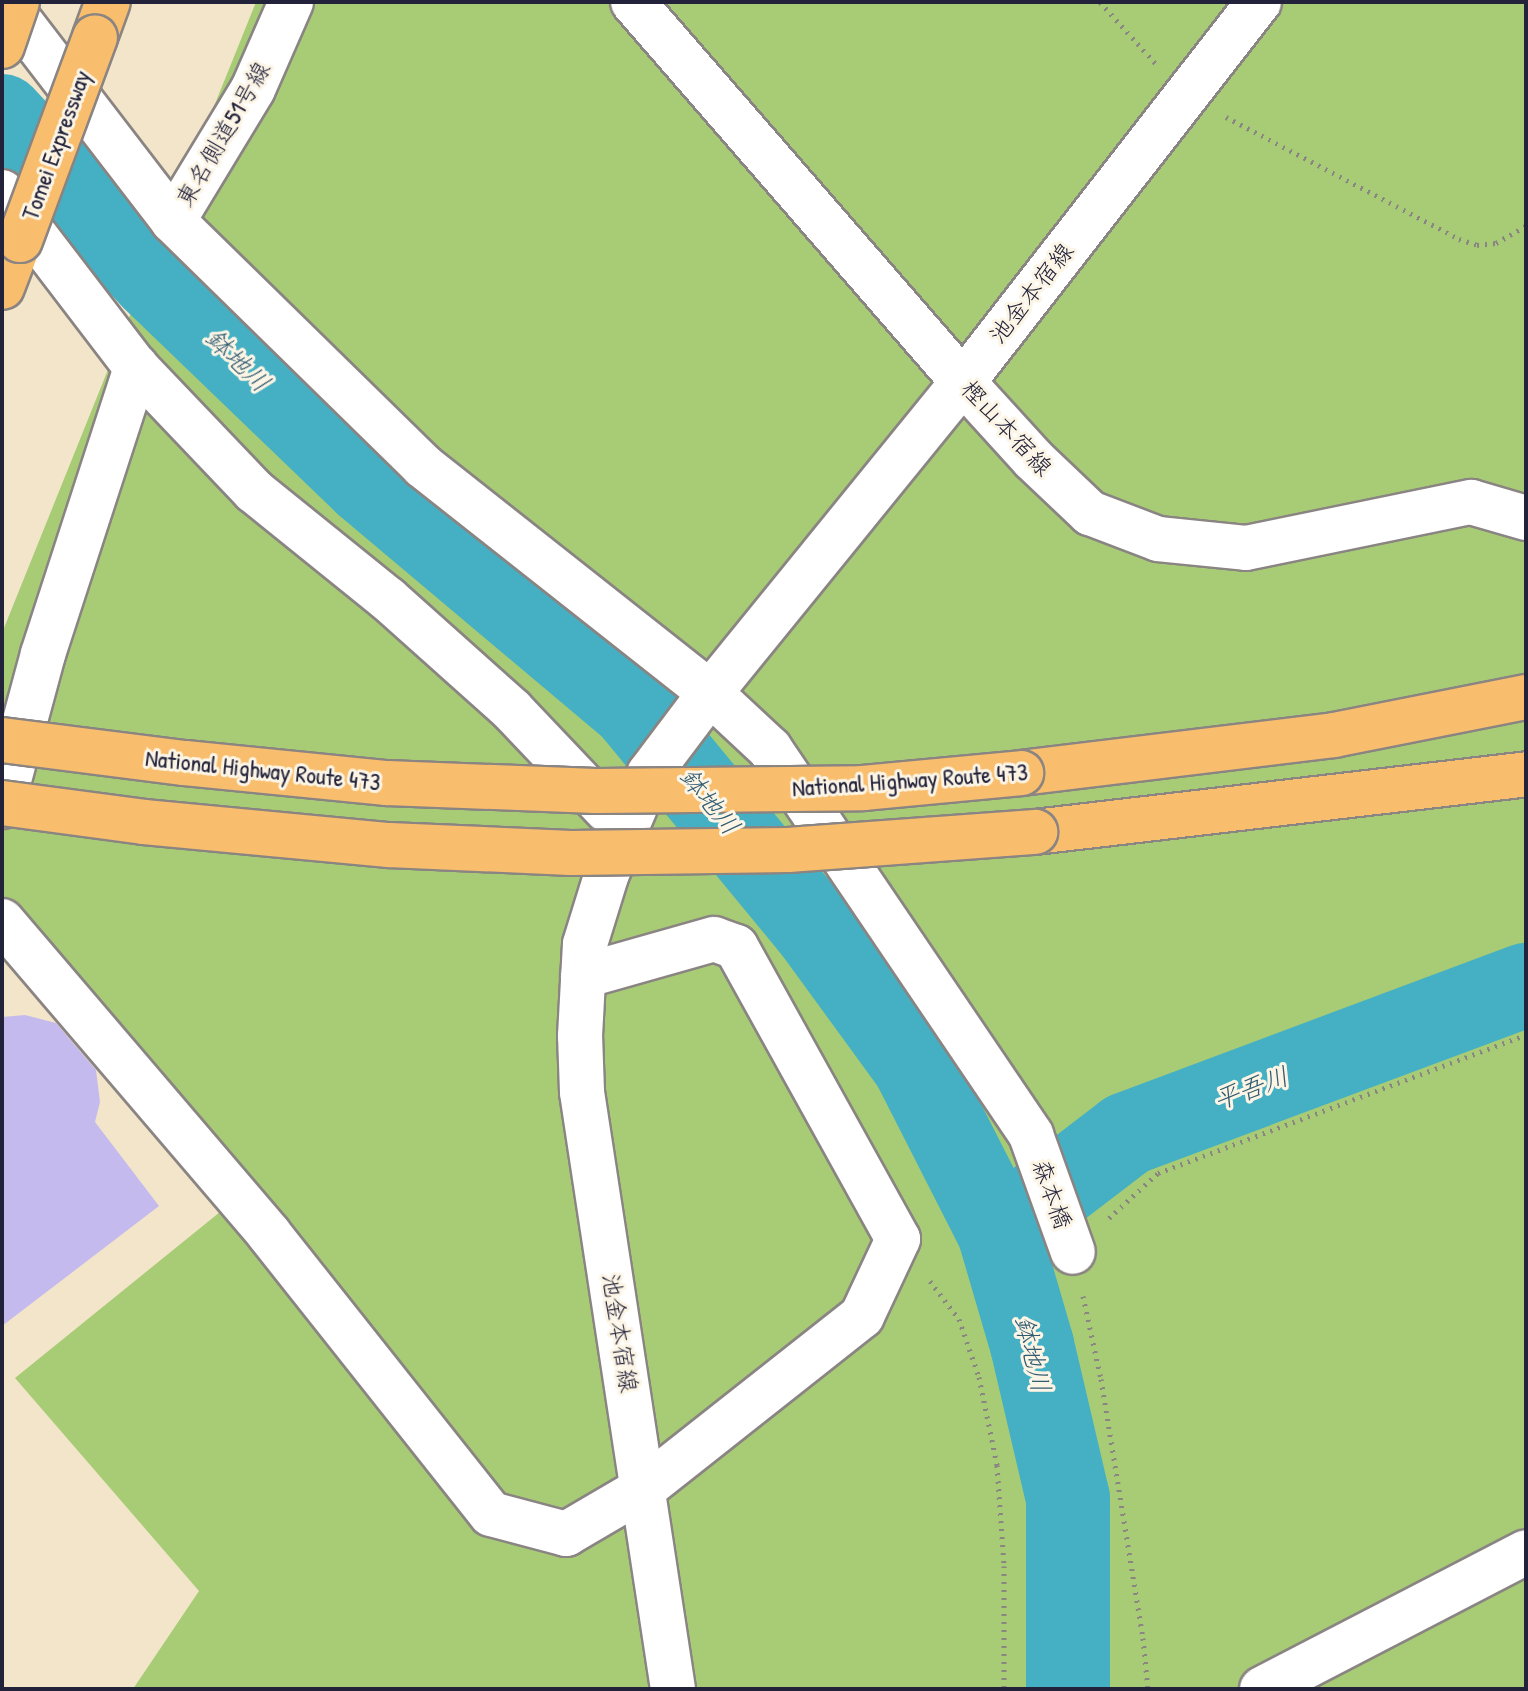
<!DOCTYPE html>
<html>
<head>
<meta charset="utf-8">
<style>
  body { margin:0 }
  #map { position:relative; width:1528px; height:1691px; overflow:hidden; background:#f2e5c9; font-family:"Patrick Hand","Klee One",sans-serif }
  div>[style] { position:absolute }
  .green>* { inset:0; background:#a8cc76 }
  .river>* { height:84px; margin:-42px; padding:0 42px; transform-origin:42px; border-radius:42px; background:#45b0c3 }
  .building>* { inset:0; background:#c5baed }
  .path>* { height:5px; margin-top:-2.5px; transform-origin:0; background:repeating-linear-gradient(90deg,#8a8482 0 2px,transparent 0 8px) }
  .roads { filter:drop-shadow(2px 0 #8a8482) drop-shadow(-2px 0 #8a8482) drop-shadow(0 2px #8a8482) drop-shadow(0 -2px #8a8482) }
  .minor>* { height:44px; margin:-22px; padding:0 22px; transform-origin:22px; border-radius:22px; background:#fff }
  .highway>* { height:44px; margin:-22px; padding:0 22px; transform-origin:22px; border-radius:22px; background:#f9be6d }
  .bridges { filter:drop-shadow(2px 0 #8a8482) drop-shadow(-2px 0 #8a8482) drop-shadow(0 2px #8a8482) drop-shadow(0 -2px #8a8482) }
  .highway-bridge>* { height:44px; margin:-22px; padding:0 22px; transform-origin:22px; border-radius:22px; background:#f9be6d }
  span { translate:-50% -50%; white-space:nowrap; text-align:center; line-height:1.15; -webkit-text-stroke:6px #fcf5e5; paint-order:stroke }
  .street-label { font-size:24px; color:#22223b }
  .water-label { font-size:26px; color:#305b71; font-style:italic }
  .frame { position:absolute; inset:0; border:4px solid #22223b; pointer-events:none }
</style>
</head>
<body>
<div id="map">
  <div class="green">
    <div style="clip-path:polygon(256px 2px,1526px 2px,1526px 1689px,133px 1689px,199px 1591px,15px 1378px,220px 1212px,2px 955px,2px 633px)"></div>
  </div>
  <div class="river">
    <div style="left:2px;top:116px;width:221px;rotate:47deg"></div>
    <div style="left:153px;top:278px;width:296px;rotate:43.9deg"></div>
    <div style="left:366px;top:483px;width:348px;rotate:40.1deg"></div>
    <div style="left:632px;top:707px;width:288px;rotate:50.5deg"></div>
    <div style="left:815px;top:929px;width:168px;rotate:53.9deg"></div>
    <div style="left:914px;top:1065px;width:187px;rotate:63deg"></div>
    <div style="left:999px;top:1232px;width:118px;rotate:73.7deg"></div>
    <div style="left:1032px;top:1345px;width:157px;rotate:76.8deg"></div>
    <div style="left:1068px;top:1498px;width:191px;rotate:90deg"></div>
    <div style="left:999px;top:1232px;width:161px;rotate:-37.4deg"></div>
    <div style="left:1127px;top:1134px;width:426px;rotate:-20.5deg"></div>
  </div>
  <div class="building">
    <div style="clip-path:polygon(25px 1015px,56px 1023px,96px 1070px,100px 1102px,95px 1122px,159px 1206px,2px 1326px,2px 1017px)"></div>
  </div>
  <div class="path">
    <div style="left:1100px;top:2px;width:84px;rotate:47.9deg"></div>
    <div style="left:1226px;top:117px;width:263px;rotate:27.6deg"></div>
    <div style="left:1459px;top:239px;width:19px;rotate:18deg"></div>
    <div style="left:1477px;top:245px;width:19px;rotate:-6deg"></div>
    <div style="left:1496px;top:243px;width:34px;rotate:-30deg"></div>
    <div style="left:1109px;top:1218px;width:67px;rotate:-42.6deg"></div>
    <div style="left:1158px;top:1173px;width:393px;rotate:-20.6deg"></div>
    <div style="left:930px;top:1281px;width:48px;rotate:52.7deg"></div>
    <div style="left:959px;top:1319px;width:61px;rotate:71deg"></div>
    <div style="left:979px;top:1377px;width:90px;rotate:78.4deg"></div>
    <div style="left:997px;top:1465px;width:101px;rotate:86deg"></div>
    <div style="left:1004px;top:1566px;width:123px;rotate:90deg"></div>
    <div style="left:1083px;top:1296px;width:85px;rotate:77.8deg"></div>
    <div style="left:1101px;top:1379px;width:262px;rotate:80.8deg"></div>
    <div style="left:1143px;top:1638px;width:51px;rotate:84.4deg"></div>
  </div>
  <div class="roads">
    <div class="minor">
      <div style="left:5px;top:2px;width:276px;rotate:52.5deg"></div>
      <div style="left:173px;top:221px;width:350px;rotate:44.4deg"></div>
      <div style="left:423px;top:466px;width:366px;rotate:38.3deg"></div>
      <div style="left:710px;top:693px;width:82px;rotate:43deg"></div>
      <div style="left:770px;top:749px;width:466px;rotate:55.9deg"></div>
      <div style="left:1031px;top:1135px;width:124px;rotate:70.3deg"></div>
      <div style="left:633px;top:2px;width:503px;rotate:49.03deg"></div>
      <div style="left:963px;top:382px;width:104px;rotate:47.7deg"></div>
      <div style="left:1033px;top:459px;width:79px;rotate:43.5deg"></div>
      <div style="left:1090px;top:513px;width:73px;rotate:20.9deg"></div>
      <div style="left:1158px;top:539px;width:88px;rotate:5.8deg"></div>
      <div style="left:1246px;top:548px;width:230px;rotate:-11.6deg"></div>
      <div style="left:1471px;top:502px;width:57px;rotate:16.2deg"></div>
      <div style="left:2px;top:192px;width:220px;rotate:52.6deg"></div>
      <div style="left:136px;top:367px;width:171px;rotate:46.4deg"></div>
      <div style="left:254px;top:491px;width:172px;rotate:38.9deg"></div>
      <div style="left:388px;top:599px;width:166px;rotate:41.8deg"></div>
      <div style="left:512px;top:710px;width:138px;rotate:46.5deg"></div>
      <div style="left:173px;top:221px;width:154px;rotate:-58.8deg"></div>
      <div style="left:253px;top:89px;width:95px;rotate:-66.4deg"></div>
      <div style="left:2px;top:806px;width:157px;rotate:-74.9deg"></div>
      <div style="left:43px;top:654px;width:302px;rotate:-72deg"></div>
      <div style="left:2px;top:921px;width:411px;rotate:49.5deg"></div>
      <div style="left:269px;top:1234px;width:357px;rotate:51.6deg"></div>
      <div style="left:491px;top:1514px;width:78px;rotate:14.9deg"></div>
      <div style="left:566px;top:1534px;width:89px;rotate:-30.3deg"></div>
      <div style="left:643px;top:1489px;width:279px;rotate:-38.3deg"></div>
      <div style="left:862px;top:1316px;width:85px;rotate:-64.9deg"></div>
      <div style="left:898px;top:1239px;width:334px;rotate:-119deg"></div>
      <div style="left:736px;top:947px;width:23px;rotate:-160deg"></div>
      <div style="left:714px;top:939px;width:136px;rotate:164.2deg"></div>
      <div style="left:673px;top:1689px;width:604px;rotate:-98.67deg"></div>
      <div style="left:582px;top:1092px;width:56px;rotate:-92deg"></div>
      <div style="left:580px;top:1036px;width:92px;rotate:-86.9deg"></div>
      <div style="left:585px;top:944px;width:71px;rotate:-72.8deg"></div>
      <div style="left:606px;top:876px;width:111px;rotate:-67.1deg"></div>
      <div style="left:649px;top:774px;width:101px;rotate:-53deg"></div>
      <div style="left:710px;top:693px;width:401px;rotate:-50.9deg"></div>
      <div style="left:963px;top:382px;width:482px;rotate:-52.1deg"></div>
      <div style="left:1262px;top:1689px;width:297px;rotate:-27.4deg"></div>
    </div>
    <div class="highway">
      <div style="left:95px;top:37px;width:37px;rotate:-70deg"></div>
      <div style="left:2px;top:287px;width:50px;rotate:-69deg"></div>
      <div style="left:1021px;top:773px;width:315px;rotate:-6.9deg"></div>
      <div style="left:1334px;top:735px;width:196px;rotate:-11.2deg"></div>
      <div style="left:1035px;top:832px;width:494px;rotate:-6.7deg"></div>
    </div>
  </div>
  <div class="bridges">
    <div class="highway-bridge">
      <div style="left:2px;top:46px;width:46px;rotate:-71.2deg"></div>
      <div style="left:20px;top:240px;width:216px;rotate:-69.7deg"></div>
      <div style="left:2px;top:740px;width:184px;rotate:7.2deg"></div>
      <div style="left:185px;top:763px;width:203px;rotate:5.7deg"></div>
      <div style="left:387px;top:783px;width:209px;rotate:2.2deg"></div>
      <div style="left:596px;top:791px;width:267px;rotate:-0.6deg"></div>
      <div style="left:863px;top:788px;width:159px;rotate:-5.4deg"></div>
      <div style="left:2px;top:803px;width:143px;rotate:7.6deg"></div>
      <div style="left:144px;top:822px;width:246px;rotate:5.4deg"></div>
      <div style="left:389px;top:845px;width:182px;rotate:2.5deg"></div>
      <div style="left:571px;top:853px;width:217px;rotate:-0.8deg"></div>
      <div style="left:788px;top:850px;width:248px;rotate:-4.2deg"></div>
    </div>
  </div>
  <div class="street-label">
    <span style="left:223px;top:134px;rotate:-60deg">東名側道51号線</span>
    <span style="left:56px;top:145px;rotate:-70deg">Tomei Expressway</span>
    <span style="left:1031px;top:293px;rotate:-52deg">池金本宿線</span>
    <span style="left:1007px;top:428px;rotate:47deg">樫山本宿線</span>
    <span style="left:263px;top:770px;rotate:6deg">National Highway Route 473</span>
    <span style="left:910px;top:780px;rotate:-4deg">National Highway Route 473</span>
    <span style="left:1052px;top:1194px;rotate:70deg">森本橋</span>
    <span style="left:620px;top:1333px;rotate:81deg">池金本宿線</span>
  </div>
  <div class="water-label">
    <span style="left:238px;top:360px;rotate:44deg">鉢地川</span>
    <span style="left:710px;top:801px;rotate:51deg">鉢地川</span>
    <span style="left:1251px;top:1088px;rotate:-20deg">平吾川</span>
    <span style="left:1033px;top:1354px;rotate:76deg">鉢地川</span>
  </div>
  <div class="frame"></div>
</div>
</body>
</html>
